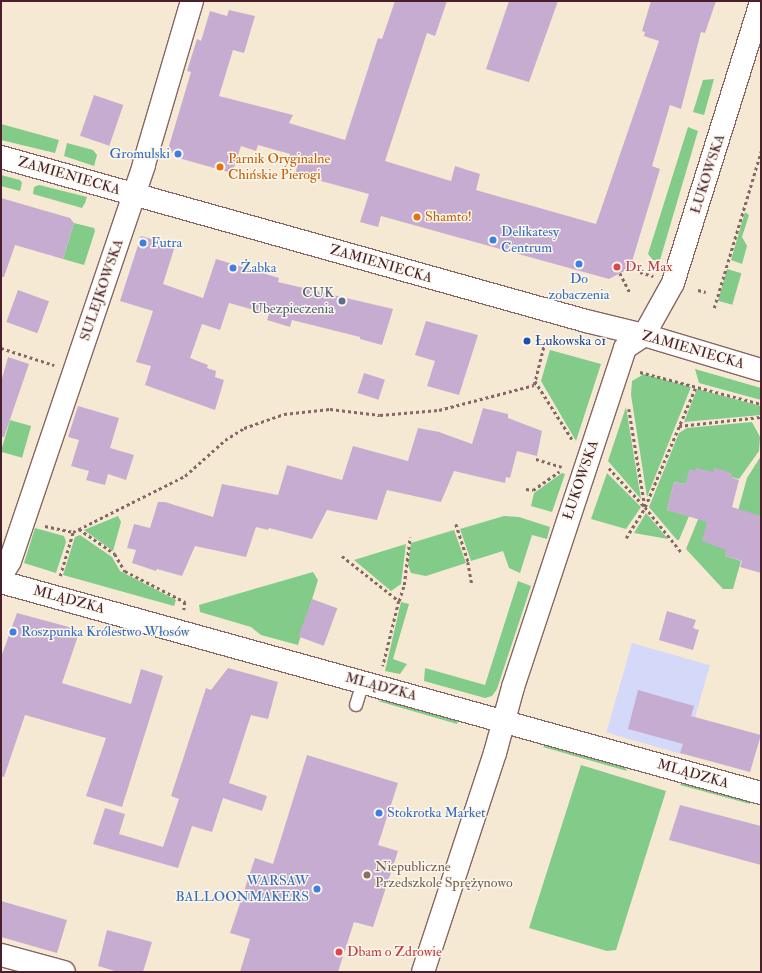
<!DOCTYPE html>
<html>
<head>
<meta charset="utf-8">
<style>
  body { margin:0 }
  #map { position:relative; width:762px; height:973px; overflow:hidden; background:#f6e9d3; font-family:"IM FELL Double Pica",serif }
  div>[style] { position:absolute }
  .built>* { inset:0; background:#d4d8f9; transform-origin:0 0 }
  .green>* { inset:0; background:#82cb88; transform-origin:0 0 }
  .building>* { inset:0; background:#c7acd2; transform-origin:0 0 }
  .path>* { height:2.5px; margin-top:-1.25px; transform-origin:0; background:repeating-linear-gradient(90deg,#866666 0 3px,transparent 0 6px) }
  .roads { filter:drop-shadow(1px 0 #866666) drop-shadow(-1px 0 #866666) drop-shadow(0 1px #866666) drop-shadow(0 -1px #866666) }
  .lane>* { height:12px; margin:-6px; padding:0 6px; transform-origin:6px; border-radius:6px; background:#fff }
  .street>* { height:22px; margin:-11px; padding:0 11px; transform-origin:11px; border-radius:11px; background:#fff }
  .secondary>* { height:22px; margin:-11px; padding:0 11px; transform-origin:11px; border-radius:11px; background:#fff }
  .dots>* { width:11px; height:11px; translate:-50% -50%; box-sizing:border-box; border:2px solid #fbf7ec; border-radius:50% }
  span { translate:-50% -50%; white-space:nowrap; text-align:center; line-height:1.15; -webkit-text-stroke:3px #fbf7ec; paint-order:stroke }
  .shop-label { font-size:14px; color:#366cbe }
  .right { translate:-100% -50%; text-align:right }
  .left { translate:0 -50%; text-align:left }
  .food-label { font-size:14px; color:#c56008 }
  .street-label { font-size:14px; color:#4a1f2b }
  .health-label { font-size:14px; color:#be3a42 }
  .service-label { font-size:14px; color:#4e5e75 }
  .transit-label { font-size:14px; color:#164399 }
  .education-label { font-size:14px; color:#785e54 }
  .frame { position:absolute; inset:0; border:2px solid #4a1f2b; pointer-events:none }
</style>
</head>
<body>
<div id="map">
  <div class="built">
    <div style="left:632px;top:643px;width:81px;height:93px;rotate:16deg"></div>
  </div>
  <div class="green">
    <div style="clip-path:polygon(714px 79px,704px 115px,693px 112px,703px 80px)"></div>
    <div style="clip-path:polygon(1px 124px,59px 140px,55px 153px,1px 140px)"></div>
    <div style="clip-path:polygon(688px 127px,698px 131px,660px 260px,653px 260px,648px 254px)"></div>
    <div style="clip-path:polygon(67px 143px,93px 150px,97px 155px,94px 166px,64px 156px)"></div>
    <div style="clip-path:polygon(1px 175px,20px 180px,22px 183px,20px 191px,1px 186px)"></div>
    <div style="clip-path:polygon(39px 185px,87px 197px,85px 203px,82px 208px,33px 194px,34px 187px)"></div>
    <div style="clip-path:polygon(745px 212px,749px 215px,742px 237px,747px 246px,742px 264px,731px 260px)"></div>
    <div style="clip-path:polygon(74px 223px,94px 228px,95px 231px,84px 265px,63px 259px)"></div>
    <div style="left:727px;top:269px;width:15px;height:33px;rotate:16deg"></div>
    <div style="clip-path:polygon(550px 350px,601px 364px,576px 441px,541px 381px)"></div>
    <div style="clip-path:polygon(695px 369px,761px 388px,761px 400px,699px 383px)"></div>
    <div style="clip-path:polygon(644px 374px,691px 387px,647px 497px,631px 395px,632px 381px)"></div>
    <div style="clip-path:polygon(697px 389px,761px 406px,761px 415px,684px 422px)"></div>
    <div style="clip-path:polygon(626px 407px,641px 499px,608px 461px)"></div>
    <div style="left:10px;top:420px;width:22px;height:33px;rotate:16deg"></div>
    <div style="clip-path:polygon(752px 422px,760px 437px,759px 451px,739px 479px,713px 472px,712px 476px,690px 470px,686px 484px,674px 482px,667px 510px,689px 516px,679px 540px,677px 540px,649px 507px,679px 433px,687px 428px)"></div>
    <div style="clip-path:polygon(761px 456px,761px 516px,759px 524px,736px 518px,747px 478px)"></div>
    <div style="clip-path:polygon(562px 473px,565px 474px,552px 512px,531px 506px,534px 493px)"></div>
    <div style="clip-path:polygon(607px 473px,641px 507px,626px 529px,591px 519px)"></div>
    <div style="clip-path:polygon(646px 513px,668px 539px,634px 533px)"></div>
    <div style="clip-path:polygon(118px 516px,121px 522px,113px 551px,84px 530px)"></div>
    <div style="clip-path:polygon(504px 516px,519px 517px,550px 527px,547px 539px,532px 535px,520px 573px,509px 568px,503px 551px,471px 561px,460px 529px)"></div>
    <div style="clip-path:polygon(699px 517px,708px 519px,727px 548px,725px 556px,741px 561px,733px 589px,723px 589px,686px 549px)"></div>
    <div style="clip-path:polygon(35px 528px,64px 536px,66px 542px,56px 573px,24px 563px)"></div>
    <div style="clip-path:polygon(454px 530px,466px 563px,426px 576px,411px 573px,408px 565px,411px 543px)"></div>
    <div style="clip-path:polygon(80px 535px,112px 557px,120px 571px,176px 600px,174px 606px,63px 575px,75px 537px)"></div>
    <div style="clip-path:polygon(406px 544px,401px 584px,391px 591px,354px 560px)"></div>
    <div style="clip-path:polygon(313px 572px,318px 580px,298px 645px,261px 635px,251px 627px,200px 612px,199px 605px)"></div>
    <div style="clip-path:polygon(518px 581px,531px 586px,497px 689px,492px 696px,485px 698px,424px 681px,425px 668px,485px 685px)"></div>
    <div style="clip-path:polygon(401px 602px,409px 604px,393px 659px,407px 664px,400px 674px,385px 671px)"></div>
    <div style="clip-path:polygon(383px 700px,458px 721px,457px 724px,378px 701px)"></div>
    <div style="clip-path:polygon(545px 745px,625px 767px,627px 771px,543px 747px)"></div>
    <div style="clip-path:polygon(581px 765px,666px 791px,616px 950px,607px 951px,529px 928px)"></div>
    <div style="clip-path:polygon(682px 783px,749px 802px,750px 804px,680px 785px)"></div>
  </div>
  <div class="building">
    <div style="clip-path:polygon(395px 1px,447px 1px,435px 36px,427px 33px,385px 161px,451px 181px,455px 166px,480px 174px,476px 190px,596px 224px,659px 41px,644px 36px,645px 32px,642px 31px,651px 1px,716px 1px,705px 33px,701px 32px,681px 109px,670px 105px,652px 166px,660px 169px,630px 268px,609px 279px,381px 216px,378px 227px,360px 222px,369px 194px,295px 174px,298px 164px,288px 161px,290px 154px,258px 145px,256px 151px,241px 146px,232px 173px,175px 157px,169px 146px,191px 72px,187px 71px,197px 39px,201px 41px,210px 11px,227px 16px,229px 10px,255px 16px,244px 53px,233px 50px,219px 96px,293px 115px,289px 123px,345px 140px,378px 38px,382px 39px)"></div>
    <div style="clip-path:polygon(509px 1px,558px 1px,529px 82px,486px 69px)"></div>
    <div style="left:94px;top:95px;width:31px;height:43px;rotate:19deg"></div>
    <div style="clip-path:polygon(1px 198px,70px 218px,74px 223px,63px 259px,15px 245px,4px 277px,1px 277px)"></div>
    <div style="clip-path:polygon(141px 236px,175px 246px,163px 284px,203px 298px,216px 259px,279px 278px,278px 282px,393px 309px,382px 345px,360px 339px,360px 337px,292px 320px,290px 327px,267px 320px,269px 314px,229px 303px,220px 330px,202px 324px,190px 358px,208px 365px,207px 368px,216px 371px,215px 377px,224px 380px,215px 410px,145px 385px,151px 366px,136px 362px,153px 311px,120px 301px)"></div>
    <div style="left:18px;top:290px;width:33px;height:34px;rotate:20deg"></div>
    <div style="clip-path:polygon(426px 321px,478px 335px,459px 395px,427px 386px,435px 361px,415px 355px)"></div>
    <div style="clip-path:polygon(8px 357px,29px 364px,4px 437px,1px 437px,1px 382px)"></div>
    <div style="left:364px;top:373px;width:22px;height:21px;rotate:18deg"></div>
    <div style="clip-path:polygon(78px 406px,119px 418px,110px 448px,134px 455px,126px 480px,108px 474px,105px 485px,86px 480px,89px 471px,71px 466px,79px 440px,68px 437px)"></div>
    <div style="clip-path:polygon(483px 408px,508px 414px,508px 418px,542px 431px,537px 456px,517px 451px,510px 478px,506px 477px,505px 483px,454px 471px,441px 502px,387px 490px,377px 520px,327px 510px,312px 539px,269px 528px,268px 530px,256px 527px,246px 557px,195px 546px,182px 576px,157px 569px,156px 571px,132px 563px,136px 550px,127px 548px,134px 524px,150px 528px,158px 502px,165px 502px,213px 517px,222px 484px,278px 495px,287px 465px,342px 480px,353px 446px,408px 461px,418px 428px,439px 432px,472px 444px)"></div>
    <div style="clip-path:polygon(696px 468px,713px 472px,714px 468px,722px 470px,732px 473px,731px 477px,739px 480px,732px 507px,761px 516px,761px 573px,740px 567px,742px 561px,725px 556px,726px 550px,702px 541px,707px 522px,667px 510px,674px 482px,686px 484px,689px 470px,695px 471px)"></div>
    <div style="left:312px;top:599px;width:27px;height:40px;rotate:20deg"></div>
    <div style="clip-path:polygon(667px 611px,696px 620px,693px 628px,699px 630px,693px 650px,659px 640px)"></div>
    <div style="clip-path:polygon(17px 613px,80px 630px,62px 683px,131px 704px,141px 669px,163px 676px,122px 807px,86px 796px,106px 738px,25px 715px,4px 777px,1px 776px,1px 657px)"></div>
    <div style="clip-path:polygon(228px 668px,278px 682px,268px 719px,251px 715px,229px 783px,267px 796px,262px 811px,223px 798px,212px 832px,192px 826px,178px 868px,93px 844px,105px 808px,125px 814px,119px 834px,163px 847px,179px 799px,171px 796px,206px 688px,211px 690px)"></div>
    <div style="clip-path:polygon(638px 690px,694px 706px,691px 716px,761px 735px,750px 772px,680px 753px,683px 744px,628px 729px)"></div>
    <div style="clip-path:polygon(307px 755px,398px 783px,378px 845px,398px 851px,373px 927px,354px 922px,338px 972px,240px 972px,250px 939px,230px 933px,255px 858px,273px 864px)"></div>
    <div style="clip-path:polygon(680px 805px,761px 826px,761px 865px,669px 840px)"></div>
    <div style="clip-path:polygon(1px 901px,67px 920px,57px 953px,1px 937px)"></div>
    <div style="clip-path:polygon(107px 930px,152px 942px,143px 972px,118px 972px,98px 966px)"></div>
  </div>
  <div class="path">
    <div style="left:640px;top:272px;width:14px;rotate:17deg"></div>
    <div style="left:620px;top:273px;width:22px;rotate:63deg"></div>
    <div style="left:698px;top:290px;width:8px;rotate:14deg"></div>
    <div style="left:592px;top:300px;width:5px;rotate:-79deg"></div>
    <div style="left:714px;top:308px;width:164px;rotate:-73.3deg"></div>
    <div style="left:1px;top:348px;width:56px;rotate:17.8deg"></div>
    <div style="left:640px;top:372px;width:125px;rotate:14.8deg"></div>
    <div style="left:535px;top:381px;width:69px;rotate:57.5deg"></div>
    <div style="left:629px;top:409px;width:99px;rotate:80.7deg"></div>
    <div style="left:679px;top:426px;width:82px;rotate:-6.3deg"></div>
    <div style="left:536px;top:459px;width:27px;rotate:17deg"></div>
    <div style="left:609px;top:468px;width:53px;rotate:47.3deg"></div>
    <div style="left:645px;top:507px;width:59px;rotate:51.2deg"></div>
    <div style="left:526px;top:489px;width:7px;rotate:8deg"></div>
    <div style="left:533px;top:490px;width:32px;rotate:-35deg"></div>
    <div style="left:456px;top:524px;width:40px;rotate:72deg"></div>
    <div style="left:468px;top:562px;width:23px;rotate:80deg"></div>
    <div style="left:45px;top:526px;width:29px;rotate:12deg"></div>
    <div style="left:79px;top:529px;width:44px;rotate:34.8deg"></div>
    <div style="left:115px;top:554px;width:20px;rotate:60deg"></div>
    <div style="left:125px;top:571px;width:68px;rotate:27.3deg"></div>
    <div style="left:185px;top:602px;width:8px;rotate:97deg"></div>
    <div style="left:626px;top:538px;width:36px;rotate:-58deg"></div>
    <div style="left:645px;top:507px;width:131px;rotate:-67.1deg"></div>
    <div style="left:342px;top:556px;width:73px;rotate:38.3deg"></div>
    <div style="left:399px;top:601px;width:67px;rotate:103.8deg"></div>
    <div style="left:60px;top:576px;width:46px;rotate:-73.5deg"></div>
    <div style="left:73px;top:532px;width:125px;rotate:-26.6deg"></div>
    <div style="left:185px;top:476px;width:54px;rotate:-42deg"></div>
    <div style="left:225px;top:440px;width:22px;rotate:-32deg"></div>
    <div style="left:244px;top:428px;width:42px;rotate:-19.3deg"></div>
    <div style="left:284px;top:414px;width:46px;rotate:-6.2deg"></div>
    <div style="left:330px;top:409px;width:50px;rotate:6.8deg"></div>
    <div style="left:380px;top:415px;width:59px;rotate:-4.8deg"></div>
    <div style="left:439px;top:410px;width:98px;rotate:-14.7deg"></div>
    <div style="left:534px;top:385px;width:45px;rotate:-76deg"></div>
    <div style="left:399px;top:601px;width:17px;rotate:-73deg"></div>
    <div style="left:404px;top:585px;width:48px;rotate:-82.9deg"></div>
  </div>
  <div class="roads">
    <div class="lane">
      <div style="left:356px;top:705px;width:24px;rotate:-73deg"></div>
    </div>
    <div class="street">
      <div style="left:1px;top:576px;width:17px;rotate:-59deg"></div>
      <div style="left:10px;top:561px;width:419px;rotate:-71.3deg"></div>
      <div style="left:144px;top:164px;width:170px;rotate:-73.6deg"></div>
      <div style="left:1px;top:582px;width:789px;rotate:15.52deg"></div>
      <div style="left:1px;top:955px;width:65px;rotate:15.1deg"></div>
      <div style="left:423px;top:972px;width:231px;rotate:-71.8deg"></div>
      <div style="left:495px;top:753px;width:68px;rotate:-74.7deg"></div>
      <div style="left:513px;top:687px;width:357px;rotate:-71.7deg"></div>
      <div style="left:625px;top:348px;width:23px;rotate:-34deg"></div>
    </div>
    <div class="secondary">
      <div style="left:1px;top:157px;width:608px;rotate:15.66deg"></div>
      <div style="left:586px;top:321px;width:60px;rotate:13.6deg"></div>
      <div style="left:644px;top:335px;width:122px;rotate:16.7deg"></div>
      <div style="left:644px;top:335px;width:60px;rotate:-60.9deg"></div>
      <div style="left:673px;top:283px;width:294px;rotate:-72.6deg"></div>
    </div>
  </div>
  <div class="dots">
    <div style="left:178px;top:154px;background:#3f7fe0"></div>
    <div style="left:220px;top:167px;background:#e8710a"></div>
    <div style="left:417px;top:217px;background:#e8710a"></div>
    <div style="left:493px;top:240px;background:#3f7fe0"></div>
    <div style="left:143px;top:243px;background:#3f7fe0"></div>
    <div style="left:579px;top:264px;background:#3f7fe0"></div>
    <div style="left:617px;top:267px;background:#e0444e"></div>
    <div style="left:233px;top:268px;background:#3f7fe0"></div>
    <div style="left:342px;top:301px;background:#5c6f8a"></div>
    <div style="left:527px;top:341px;background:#1a4fb4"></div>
    <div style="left:13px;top:632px;background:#3f7fe0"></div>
    <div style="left:379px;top:813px;background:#3f7fe0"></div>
    <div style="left:367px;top:875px;background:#8d6e63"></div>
    <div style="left:317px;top:889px;background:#3f7fe0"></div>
    <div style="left:339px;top:952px;background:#e0444e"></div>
  </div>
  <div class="shop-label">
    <span class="right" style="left:170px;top:154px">Gromulski</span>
    <span class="left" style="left:501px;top:240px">Delikatesy<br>Centrum</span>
    <span class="left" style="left:151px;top:243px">Futra</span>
    <span class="left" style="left:241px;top:268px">Żabka</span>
    <span style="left:579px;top:287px">Do<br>zobaczenia</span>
    <span class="left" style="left:21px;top:632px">Roszpunka Królestwo Włosów</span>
    <span class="left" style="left:387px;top:813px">Stokrotka Market</span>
    <span class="right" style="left:309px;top:889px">WARSAW<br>BALLOONMAKERS</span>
  </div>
  <div class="food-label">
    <span class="left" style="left:228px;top:167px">Parnik Oryginalne<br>Chińskie Pierogi</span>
    <span class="left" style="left:425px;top:217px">Shamto!</span>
  </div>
  <div class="street-label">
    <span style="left:708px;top:174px;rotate:-72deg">ŁUKOWSKA</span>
    <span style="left:69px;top:176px;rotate:16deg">ZAMIENIECKA</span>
    <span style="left:381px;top:264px;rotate:16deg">ZAMIENIECKA</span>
    <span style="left:102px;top:290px;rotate:-71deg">SULEJKOWSKA</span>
    <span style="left:693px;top:350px;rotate:16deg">ZAMIENIECKA</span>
    <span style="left:581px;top:480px;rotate:-71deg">ŁUKOWSKA</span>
    <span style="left:69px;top:600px;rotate:15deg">MLĄDZKA</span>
    <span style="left:381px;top:687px;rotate:15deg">MLĄDZKA</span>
    <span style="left:693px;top:774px;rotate:16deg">MLĄDZKA</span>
  </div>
  <div class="health-label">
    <span class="left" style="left:625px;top:267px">Dr. Max</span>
    <span class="left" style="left:347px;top:952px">Dbam o Zdrowie</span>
  </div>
  <div class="service-label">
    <span class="right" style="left:334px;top:301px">CUK<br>Ubezpieczenia</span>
  </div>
  <div class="transit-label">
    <span class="left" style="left:535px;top:341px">Łukowska 01</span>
  </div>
  <div class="education-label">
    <span class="left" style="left:375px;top:875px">Niepubliczne<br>Przedszkole Sprężynowo</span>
  </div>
  <div class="frame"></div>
</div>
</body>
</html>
